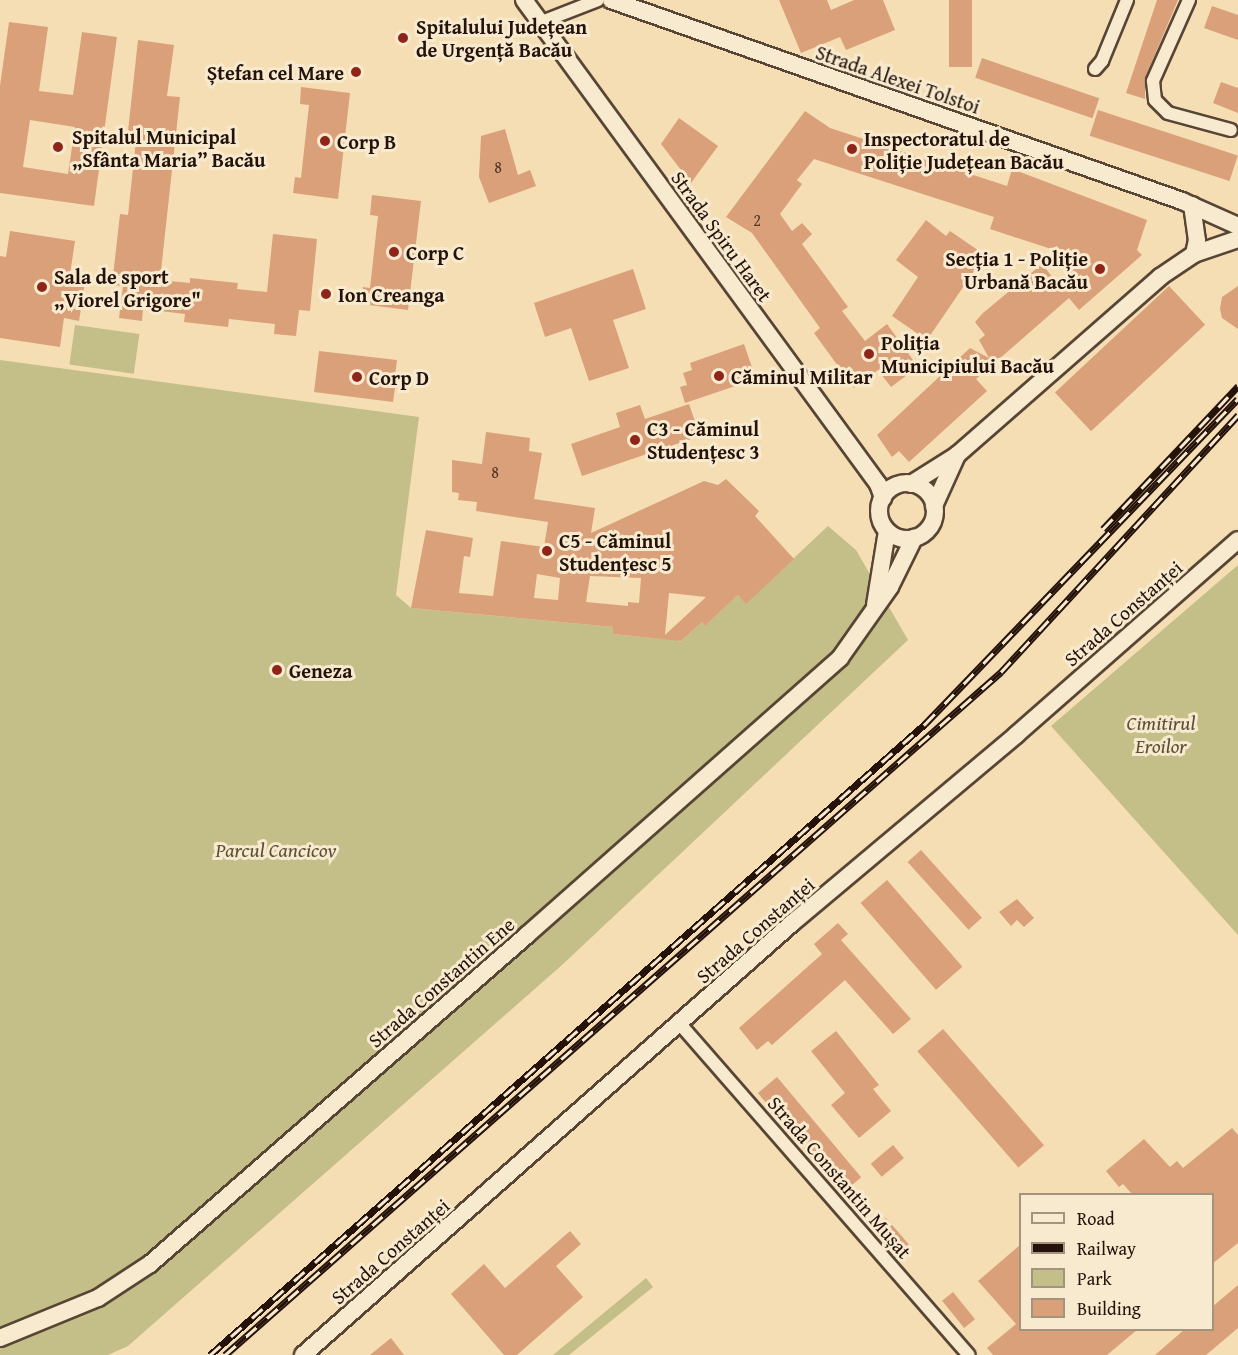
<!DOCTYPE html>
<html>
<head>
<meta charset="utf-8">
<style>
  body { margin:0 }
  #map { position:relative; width:1238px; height:1355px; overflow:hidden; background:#f5deb4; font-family:"Gentium Book Plus",serif }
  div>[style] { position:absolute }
  .green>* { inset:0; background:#c4bf88; transform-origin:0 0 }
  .building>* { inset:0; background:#daa07a; transform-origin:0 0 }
  .roads { filter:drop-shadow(2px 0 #584535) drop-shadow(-2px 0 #584535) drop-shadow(0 2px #584535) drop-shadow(0 -2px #584535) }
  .street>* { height:12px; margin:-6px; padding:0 6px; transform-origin:6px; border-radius:6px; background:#f8eace }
  .secondary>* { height:16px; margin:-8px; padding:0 8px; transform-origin:8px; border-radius:8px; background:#f8eace }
  .secondary>.ring { margin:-8px; padding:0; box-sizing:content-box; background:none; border:16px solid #f8eace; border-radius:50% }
  .rail>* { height:7px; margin-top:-3.5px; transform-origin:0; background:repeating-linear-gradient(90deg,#f8eace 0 14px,#24120b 0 28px); box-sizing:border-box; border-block:2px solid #24120b }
  .dots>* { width:16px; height:16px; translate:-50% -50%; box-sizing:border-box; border:3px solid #f8eace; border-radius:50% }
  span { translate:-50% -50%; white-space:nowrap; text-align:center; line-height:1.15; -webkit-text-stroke:6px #f8eace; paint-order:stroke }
  .number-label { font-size:16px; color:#523627 }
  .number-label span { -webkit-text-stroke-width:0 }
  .poi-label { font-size:20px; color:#24120b; font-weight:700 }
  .left { translate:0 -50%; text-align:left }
  .right { translate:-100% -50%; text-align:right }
  .street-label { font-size:20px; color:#24120b }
  .park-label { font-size:20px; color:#5c4f37; font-style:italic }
  .legend { position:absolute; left:1019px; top:1193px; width:195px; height:138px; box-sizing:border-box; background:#f8eace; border:2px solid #a39480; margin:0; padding:8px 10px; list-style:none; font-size:18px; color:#24120b }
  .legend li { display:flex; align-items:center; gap:12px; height:30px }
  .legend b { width:30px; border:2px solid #a39480 }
</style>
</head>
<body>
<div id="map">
  <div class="green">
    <div style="left:75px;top:325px;width:65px;height:40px;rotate:8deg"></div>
    <div style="clip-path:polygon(0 360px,419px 417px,396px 595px,411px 608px,613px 627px,613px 634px,664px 639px,670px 631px,680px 642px,702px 622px,705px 626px,738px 595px,746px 603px,828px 526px,856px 550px,908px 640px,562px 965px,128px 1346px,108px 1355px,0 1355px)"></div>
    <div style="clip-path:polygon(1238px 565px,1238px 935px,1051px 726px)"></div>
    <div style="clip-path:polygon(646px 1278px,653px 1287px,569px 1355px,553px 1355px)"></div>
  </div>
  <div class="building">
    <div style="clip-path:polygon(779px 0,827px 0,831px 10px,854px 0,883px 0,895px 30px,846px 50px,840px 37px,801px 53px)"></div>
    <div style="left:949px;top:0;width:23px;height:67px"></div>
    <div style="clip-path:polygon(1157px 0,1178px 0,1145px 78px,1145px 99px,1126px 93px)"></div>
    <div style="clip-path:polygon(1212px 6px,1238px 15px,1238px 40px,1204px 28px)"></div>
    <div style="clip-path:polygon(evenodd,9px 22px,48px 27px,39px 91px,73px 95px,82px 32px,117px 37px,94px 206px,0 193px,0 86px,9px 22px,30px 120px,75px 127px,68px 174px,23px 167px,30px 120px)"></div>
    <div style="clip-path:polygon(138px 40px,174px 45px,167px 96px,180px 97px,160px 280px,190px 283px,190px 278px,238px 283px,237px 289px,267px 292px,273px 234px,317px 239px,310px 311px,299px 310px,296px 336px,274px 334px,275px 324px,229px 319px,228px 327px,184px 322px,185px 314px,143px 309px,142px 321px,119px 318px,123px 286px,112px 285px,120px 214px,128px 215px,137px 131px,128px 131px)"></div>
    <div style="left:982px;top:58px;width:124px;height:21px;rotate:19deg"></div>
    <div style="clip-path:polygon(1221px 82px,1238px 88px,1238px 113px,1213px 103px)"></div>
    <div style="clip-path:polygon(301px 87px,350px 93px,338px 199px,293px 193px,295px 177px,301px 178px,309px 105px,300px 104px)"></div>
    <div style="left:1098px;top:110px;width:147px;height:27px;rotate:18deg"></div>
    <div style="clip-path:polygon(805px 111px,830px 128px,1007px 186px,1012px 169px,1147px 220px,1137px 250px,1142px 255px,1079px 310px,1069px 298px,976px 379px,987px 391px,909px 462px,899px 451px,892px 457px,877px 435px,970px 348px,989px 358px,979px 340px,985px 335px,975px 322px,983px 313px,1042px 264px,1057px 283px,1085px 260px,990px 229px,994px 217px,814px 159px,797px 180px,802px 184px,780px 214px,792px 231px,802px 223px,812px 234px,802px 244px,848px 307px,842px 311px,865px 341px,887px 324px,918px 367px,891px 387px,878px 370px,854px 388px,814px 333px,820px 328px,752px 233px,726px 217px)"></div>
    <div style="clip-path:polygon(679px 118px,718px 146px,691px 183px,661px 144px)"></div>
    <div style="clip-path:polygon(505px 129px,518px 175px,530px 170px,536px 186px,489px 203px,479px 177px,481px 136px)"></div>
    <div style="clip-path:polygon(372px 195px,421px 201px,408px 310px,361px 304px,363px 287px,370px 288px,378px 216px,370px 215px)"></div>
    <div style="clip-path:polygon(926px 220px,946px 236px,950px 231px,985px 255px,927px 340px,892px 316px,918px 277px,896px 260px)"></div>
    <div style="clip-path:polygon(10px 231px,75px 241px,70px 274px,86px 276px,79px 321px,64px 318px,60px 347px,0 338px,0 256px,6px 257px)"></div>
    <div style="clip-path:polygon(633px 269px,646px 309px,613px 320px,629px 368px,589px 381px,571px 328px,545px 337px,534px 303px)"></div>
    <div style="left:1169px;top:286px;width:53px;height:156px;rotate:47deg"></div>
    <div style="clip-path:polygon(1238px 286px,1238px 329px,1222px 318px,1220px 309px,1222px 297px)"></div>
    <div style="clip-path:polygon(744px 344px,756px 379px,685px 403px,680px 387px,687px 385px,683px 373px,692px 370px,690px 363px)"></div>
    <div style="clip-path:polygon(319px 351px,397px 360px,395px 376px,402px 377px,400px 389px,395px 388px,393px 402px,314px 392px)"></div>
    <div style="clip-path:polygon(689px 404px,700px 436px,582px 476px,571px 444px,620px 427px,616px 413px,640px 405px,645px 419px)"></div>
    <div style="clip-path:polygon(evenodd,486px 432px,530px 438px,529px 451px,542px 453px,534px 499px,595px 508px,591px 533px,704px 481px,718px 485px,726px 479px,759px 511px,755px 516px,794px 559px,746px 604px,738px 595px,705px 626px,702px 622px,681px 641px,613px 634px,613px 627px,411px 608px,426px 530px,473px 538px,470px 557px,464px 556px,459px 593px,493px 596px,501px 541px,544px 547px,548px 522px,476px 511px,477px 502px,458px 500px,459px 493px,452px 492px,452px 460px,482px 464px,486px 432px,537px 574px,560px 578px,558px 600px,534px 598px,537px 574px,486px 432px,590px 576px,641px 578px,639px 603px,628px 602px,628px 606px,586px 602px,590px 576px,486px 432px,669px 593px,706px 597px,665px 635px,669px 593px)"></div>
    <div style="left:921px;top:850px;width:91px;height:18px;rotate:48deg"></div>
    <div style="left:887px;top:880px;width:115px;height:35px;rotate:49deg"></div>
    <div style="clip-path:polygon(1017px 899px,1034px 918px,1024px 927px,1017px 920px,1011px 926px,999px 912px)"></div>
    <div style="clip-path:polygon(838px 923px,848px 934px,841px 940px,911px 1019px,893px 1034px,845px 980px,772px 1045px,768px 1041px,757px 1050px,739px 1028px,822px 954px,814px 944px)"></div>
    <div style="left:943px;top:1029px;width:154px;height:34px;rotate:49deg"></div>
    <div style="clip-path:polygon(836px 1031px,879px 1085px,873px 1089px,891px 1111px,859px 1138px,831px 1105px,845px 1093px,811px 1051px)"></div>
    <div style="left:777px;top:1077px;width:131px;height:25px;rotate:50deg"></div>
    <div style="clip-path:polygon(1232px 1128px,1238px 1135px,1238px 1243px,1212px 1264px,1212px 1194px,1132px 1194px,1123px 1184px,1119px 1187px,1106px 1171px,1144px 1139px,1170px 1167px,1177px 1161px,1183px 1168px)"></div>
    <div style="left:893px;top:1145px;width:17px;height:29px;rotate:50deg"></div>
    <div style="left:886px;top:1218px;width:35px;height:14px;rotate:49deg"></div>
    <div style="clip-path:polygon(570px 1231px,581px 1244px,556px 1266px,583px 1297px,517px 1355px,504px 1355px,451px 1294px,484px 1264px,505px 1288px)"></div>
    <div style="clip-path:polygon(1020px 1245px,1020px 1329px,1138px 1329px,1107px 1355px,993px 1355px,987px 1348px,1016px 1324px,978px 1281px)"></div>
    <div style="clip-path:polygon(1238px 1285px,1238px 1328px,1206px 1355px,1155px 1355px,1185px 1329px,1212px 1329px,1212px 1307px)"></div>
    <div style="left:953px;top:1292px;width:35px;height:14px;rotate:51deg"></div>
    <div style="clip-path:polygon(391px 1338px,404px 1355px,370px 1355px)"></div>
  </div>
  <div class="roads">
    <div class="street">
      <div style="left:1189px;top:0;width:89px;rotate:114deg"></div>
      <div style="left:1153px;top:81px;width:19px;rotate:84deg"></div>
      <div style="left:1155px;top:100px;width:18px;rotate:45deg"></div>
      <div style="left:1168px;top:113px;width:65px;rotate:15.1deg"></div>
      <div style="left:539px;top:23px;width:63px;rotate:-21.3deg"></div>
      <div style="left:1095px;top:69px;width:11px;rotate:-49deg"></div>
      <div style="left:1102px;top:61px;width:66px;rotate:-67.7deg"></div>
      <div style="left:680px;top:1024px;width:439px;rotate:48.9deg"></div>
    </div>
    <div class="secondary">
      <div style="left:524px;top:0;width:600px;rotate:53.82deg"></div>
      <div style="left:878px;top:484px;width:15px;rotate:70deg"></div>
      <div style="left:611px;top:0;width:605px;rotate:19.39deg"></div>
      <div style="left:1182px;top:201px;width:61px;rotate:24.1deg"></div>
      <div style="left:1192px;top:205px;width:35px;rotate:82deg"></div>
      <div style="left:1197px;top:240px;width:14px;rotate:102deg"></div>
      <div class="ring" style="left:879px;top:483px;width:40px;height:40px"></div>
      <div style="left:911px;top:484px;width:54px;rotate:-32.2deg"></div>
      <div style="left:957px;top:455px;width:270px;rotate:-41.2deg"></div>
      <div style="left:1160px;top:277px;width:41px;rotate:-34.1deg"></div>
      <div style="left:1194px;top:254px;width:46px;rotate:-18.8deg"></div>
      <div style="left:934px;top:506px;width:56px;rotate:-65.7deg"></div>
      <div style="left:875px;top:605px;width:75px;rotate:-80.8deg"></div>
      <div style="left:0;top:1338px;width:106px;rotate:-22.2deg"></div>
      <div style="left:98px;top:1298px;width:62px;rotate:-33.2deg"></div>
      <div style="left:150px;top:1264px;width:500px;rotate:-41.11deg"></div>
      <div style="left:527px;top:935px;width:418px;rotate:-41.5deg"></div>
      <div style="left:840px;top:658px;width:87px;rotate:-54.8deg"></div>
      <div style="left:890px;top:587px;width:55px;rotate:-63.9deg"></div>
      <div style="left:303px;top:1355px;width:651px;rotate:-41.45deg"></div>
      <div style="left:791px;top:924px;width:294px;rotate:-40deg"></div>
      <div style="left:1016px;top:735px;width:295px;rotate:-41.3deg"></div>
    </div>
  </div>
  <div class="rail">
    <div style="left:1103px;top:529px;width:197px;rotate:-46.6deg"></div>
    <div style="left:210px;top:1355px;width:954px;rotate:-41.43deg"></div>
    <div style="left:925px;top:724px;width:451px;rotate:-46.1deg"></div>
    <div style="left:225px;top:1355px;width:1034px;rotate:-41.35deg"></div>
    <div style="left:1001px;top:672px;width:350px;rotate:-47.3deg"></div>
  </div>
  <div class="dots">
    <div style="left:403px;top:38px;background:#8f2418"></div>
    <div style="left:356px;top:72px;background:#8f2418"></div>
    <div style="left:325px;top:141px;background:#8f2418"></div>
    <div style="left:58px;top:147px;background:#8f2418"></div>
    <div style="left:852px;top:149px;background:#8f2418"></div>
    <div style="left:394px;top:252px;background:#8f2418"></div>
    <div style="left:1100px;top:269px;background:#8f2418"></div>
    <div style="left:42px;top:287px;background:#8f2418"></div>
    <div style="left:326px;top:294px;background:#8f2418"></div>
    <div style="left:869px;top:354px;background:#8f2418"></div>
    <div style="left:719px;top:376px;background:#8f2418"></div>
    <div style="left:357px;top:377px;background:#8f2418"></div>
    <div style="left:635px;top:440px;background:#8f2418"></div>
    <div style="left:547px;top:551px;background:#8f2418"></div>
    <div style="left:277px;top:670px;background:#8f2418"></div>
  </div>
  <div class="number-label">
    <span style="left:498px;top:167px">8</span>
    <span style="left:757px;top:220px">2</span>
    <span style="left:495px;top:472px">8</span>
  </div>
  <div class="poi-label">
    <span class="left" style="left:416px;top:38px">Spitalului Județean<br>de Urgență Bacău</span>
    <span class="right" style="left:344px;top:72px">Ștefan cel Mare</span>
    <span class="left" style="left:72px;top:148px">Spitalul Municipal<br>„Sfânta Maria” Bacău</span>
    <span class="left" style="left:864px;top:150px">Inspectoratul de<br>Poliție Județean Bacău</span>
    <span class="left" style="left:337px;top:141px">Corp B</span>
    <span class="left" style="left:406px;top:252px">Corp C</span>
    <span class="right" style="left:1088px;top:270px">Secția 1 - Poliție<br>Urbană Bacău</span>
    <span class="left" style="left:54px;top:288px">Sala de sport<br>„Viorel Grigore"</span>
    <span class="left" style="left:338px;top:294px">Ion Creanga</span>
    <span class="left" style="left:881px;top:354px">Poliția<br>Municipiului Bacău</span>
    <span class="left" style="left:731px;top:376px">Căminul Militar</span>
    <span class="left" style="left:369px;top:377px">Corp D</span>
    <span class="left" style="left:647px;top:440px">C3 - Căminul<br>Studențesc 3</span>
    <span class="left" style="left:559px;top:552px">C5 - Căminul<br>Studențesc 5</span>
    <span class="left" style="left:289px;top:670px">Geneza</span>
  </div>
  <div class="street-label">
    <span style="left:898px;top:79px;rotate:19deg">Strada Alexei Tolstoi</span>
    <span style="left:722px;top:236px;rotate:54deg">Strada Spiru Haret</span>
    <span style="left:1123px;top:613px;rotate:-41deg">Strada Constanței</span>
    <span style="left:755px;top:930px;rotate:-41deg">Strada Constanței</span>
    <span style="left:441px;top:982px;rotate:-41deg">Strada Constantin Ene</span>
    <span style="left:840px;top:1177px;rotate:49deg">Strada Constantin Mușat</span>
    <span style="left:390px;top:1251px;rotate:-41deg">Strada Constanței</span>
  </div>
  <div class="park-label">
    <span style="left:1161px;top:734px">Cimitirul<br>Eroilor</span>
    <span style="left:276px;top:849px">Parcul Cancicov</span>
  </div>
  <ul class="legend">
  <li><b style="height:8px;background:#f8eace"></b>Road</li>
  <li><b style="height:8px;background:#24120b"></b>Railway</li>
  <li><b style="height:16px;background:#c4bf88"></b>Park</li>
  <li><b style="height:16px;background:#daa07a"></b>Building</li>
  </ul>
</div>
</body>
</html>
